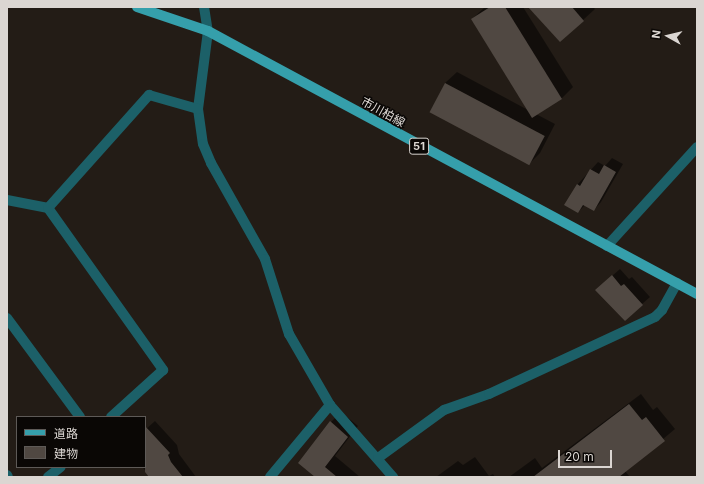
<!DOCTYPE html>
<html>
<head>
<meta charset="utf-8">
<style>
  body { margin:0 }
  #map { position:relative; width:704px; height:484px; overflow:hidden; background:#231c16; font-family:Inter,"Noto Sans JP",sans-serif }
  div>[style] { position:absolute }
  .shadow>* { inset:0; background:#0007 }
  .building>* { inset:0; background:#504842; transform-origin:0 0 }
  .minor>* { height:10px; margin:-5px; padding:0 5px; transform-origin:5px; border-radius:5px; background:#1c6068 }
  .tertiary>* { height:10px; margin:-5px; padding:0 5px; transform-origin:5px; border-radius:5px; background:#1c6068 }
  .primary>* { height:10px; margin:-5px; padding:0 5px; transform-origin:5px; border-radius:5px; background:#359fab }
  span { translate:-50% -50%; white-space:nowrap; text-align:center; line-height:1.15; -webkit-text-stroke:3px #0a0705; paint-order:stroke }
  .shield-label span { padding:1px 3px; background:#0a0705; border:1px solid; border-radius:3px; -webkit-text-stroke-width:0 }
  .shield-label { font-size:11px; color:#dbd6d2; font-weight:700 }
  .street-label { font-size:12px; color:#dbd6d2 }
  .frame { position:absolute; inset:0; border:8px solid #dbd6d2; pointer-events:none }
  .legend { position:absolute; left:16px; top:416px; width:130px; height:52px; box-sizing:border-box; background:#0a0705; border:1px solid #5e5a57; margin:0; padding:5px 7px; list-style:none; font-size:12px; color:#dbd6d2 }
  .legend li { display:flex; align-items:center; gap:8px; height:20px }
  .legend b { width:20px; border:1px solid #5e5a57 }
  .north { position:absolute; left:648px; top:16px; width:40px; height:40px; -webkit-text-stroke:3px #0a0705; paint-order:stroke; rotate:278deg; font-size:11px; font-weight:700; line-height:16px; text-align:center; color:#dbd6d2 }
  .north::after { content:''; display:block; margin:auto; width:14px; height:18px; background:#dbd6d2; clip-path:polygon(50% 0,100% 100%,50% 72%,0 100%) }
  .scale { position:absolute; left:558px; top:450px; width:54px; height:18px; box-sizing:border-box; border:2px solid #dbd6d2; border-top:0; padding-left:5px; font-size:12px; line-height:14px; white-space:nowrap; color:#dbd6d2; -webkit-text-stroke:3px #0a0705; paint-order:stroke }
</style>
</head>
<body>
<div id="map">
  <div class="shadow">
    <div style="clip-path:polygon(485px 7px,523px 7px,573px 87px,562px 98px,536px 114px,555px 124px,540px 153px,529px 164px,445px 83px,457px 72px,528px 110px,472px 19px)"></div>
    <div style="clip-path:polygon(530px 7px,593px 7px,595px 9px,560px 41px)"></div>
    <div style="clip-path:polygon(612px 158px,623px 164px,601px 202px,594px 210px,585px 205px,578px 212px,577px 185px,598px 162px,605px 166px)"></div>
    <div style="clip-path:polygon(620px 269px,629px 279px,632px 277px,650px 297px,625px 319px,604px 283px)"></div>
    <div style="clip-path:polygon(641px 394px,653px 410px,657px 407px,675px 429px,625px 471px,630px 477px,509px 477px,535px 458px,542px 468px)"></div>
    <div style="clip-path:polygon(341px 412px,358px 426px,335px 456px,360px 477px,317px 477px,331px 422px)"></div>
    <div style="clip-path:polygon(155px 421px,177px 445px,179px 454px,196px 477px,152px 477px,142px 467px,145px 467px,145px 430px)"></div>
    <div style="clip-path:polygon(475px 457px,489px 476px,493px 474px,495px 477px,436px 477px,458px 461px,463px 465px)"></div>
  </div>
  <div class="building">
    <div style="clip-path:polygon(490px 7px,505px 7px,562px 99px,532px 118px,471px 19px)"></div>
    <div style="clip-path:polygon(528px 7px,572px 7px,584px 21px,560px 42px)"></div>
    <div style="left:445px;top:83px;width:113px;height:33px;rotate:28deg"></div>
    <div style="clip-path:polygon(604px 165px,616px 172px,594px 211px,583px 205px,578px 213px,564px 205px,577px 184px,580px 186px,590px 169px,599px 174px)"></div>
    <div style="clip-path:polygon(612px 275px,621px 286px,624px 284px,643px 305px,625px 321px,595px 290px)"></div>
    <div style="clip-path:polygon(629px 404px,642px 420px,646px 417px,665px 441px,619px 477px,533px 477px)"></div>
    <div style="clip-path:polygon(330px 421px,348px 437px,325px 467px,337px 477px,315px 477px,298px 463px)"></div>
    <div style="clip-path:polygon(145px 426px,170px 453px,168px 455px,171px 462px,183px 477px,149px 477px,145px 472px)"></div>
  </div>
  <div class="minor">
    <div style="left:204px;top:7px;width:24px;rotate:81deg"></div>
    <div style="left:208px;top:31px;width:79px;rotate:97.3deg"></div>
    <div style="left:198px;top:109px;width:35px;rotate:82deg"></div>
    <div style="left:203px;top:144px;width:21px;rotate:67deg"></div>
    <div style="left:211px;top:163px;width:110px;rotate:60.6deg"></div>
    <div style="left:265px;top:259px;width:79px;rotate:72.3deg"></div>
    <div style="left:289px;top:334px;width:82px;rotate:60deg"></div>
    <div style="left:330px;top:405px;width:96px;rotate:48.8deg"></div>
    <div style="left:7px;top:200px;width:42px;rotate:11deg"></div>
    <div style="left:48px;top:208px;width:199px;rotate:54.6deg"></div>
    <div style="left:163px;top:370px;width:70px;rotate:137.9deg"></div>
    <div style="left:48px;top:208px;width:152px;rotate:-48.2deg"></div>
    <div style="left:149px;top:95px;width:51px;rotate:15.9deg"></div>
    <div style="left:607px;top:246px;width:134px;rotate:-47.7deg"></div>
    <div style="left:7px;top:318px;width:123px;rotate:53.6deg"></div>
    <div style="left:378px;top:458px;width:82px;rotate:-36deg"></div>
    <div style="left:444px;top:410px;width:48px;rotate:-19.6deg"></div>
    <div style="left:489px;top:394px;width:183px;rotate:-24.9deg"></div>
    <div style="left:655px;top:317px;width:10px;rotate:-45deg"></div>
    <div style="left:662px;top:310px;width:31px;rotate:-61deg"></div>
    <div style="left:7px;top:475px;width:2px;rotate:63deg"></div>
    <div style="left:48px;top:477px;width:16px;rotate:-38deg"></div>
  </div>
  <div class="tertiary">
    <div style="left:270px;top:477px;width:94px;rotate:-50.2deg"></div>
  </div>
  <div class="primary">
    <div style="left:137px;top:7px;width:75px;rotate:18.7deg"></div>
    <div style="left:208px;top:31px;width:555px;rotate:28.27deg"></div>
  </div>
  <div class="shield-label">
    <span style="left:419px;top:146px">51</span>
  </div>
  <div class="street-label">
    <span style="left:383px;top:112px;rotate:29deg">市川柏線</span>
  </div>
  <div class="frame"></div>
  <ul class="legend">
  <li><b style="height:5px;background:#359fab"></b>道路</li>
  <li><b style="height:11px;background:#504842"></b>建物</li>
  </ul>
  <div class="north">N</div>
  <div class="scale">20 m</div>
</div>
</body>
</html>
